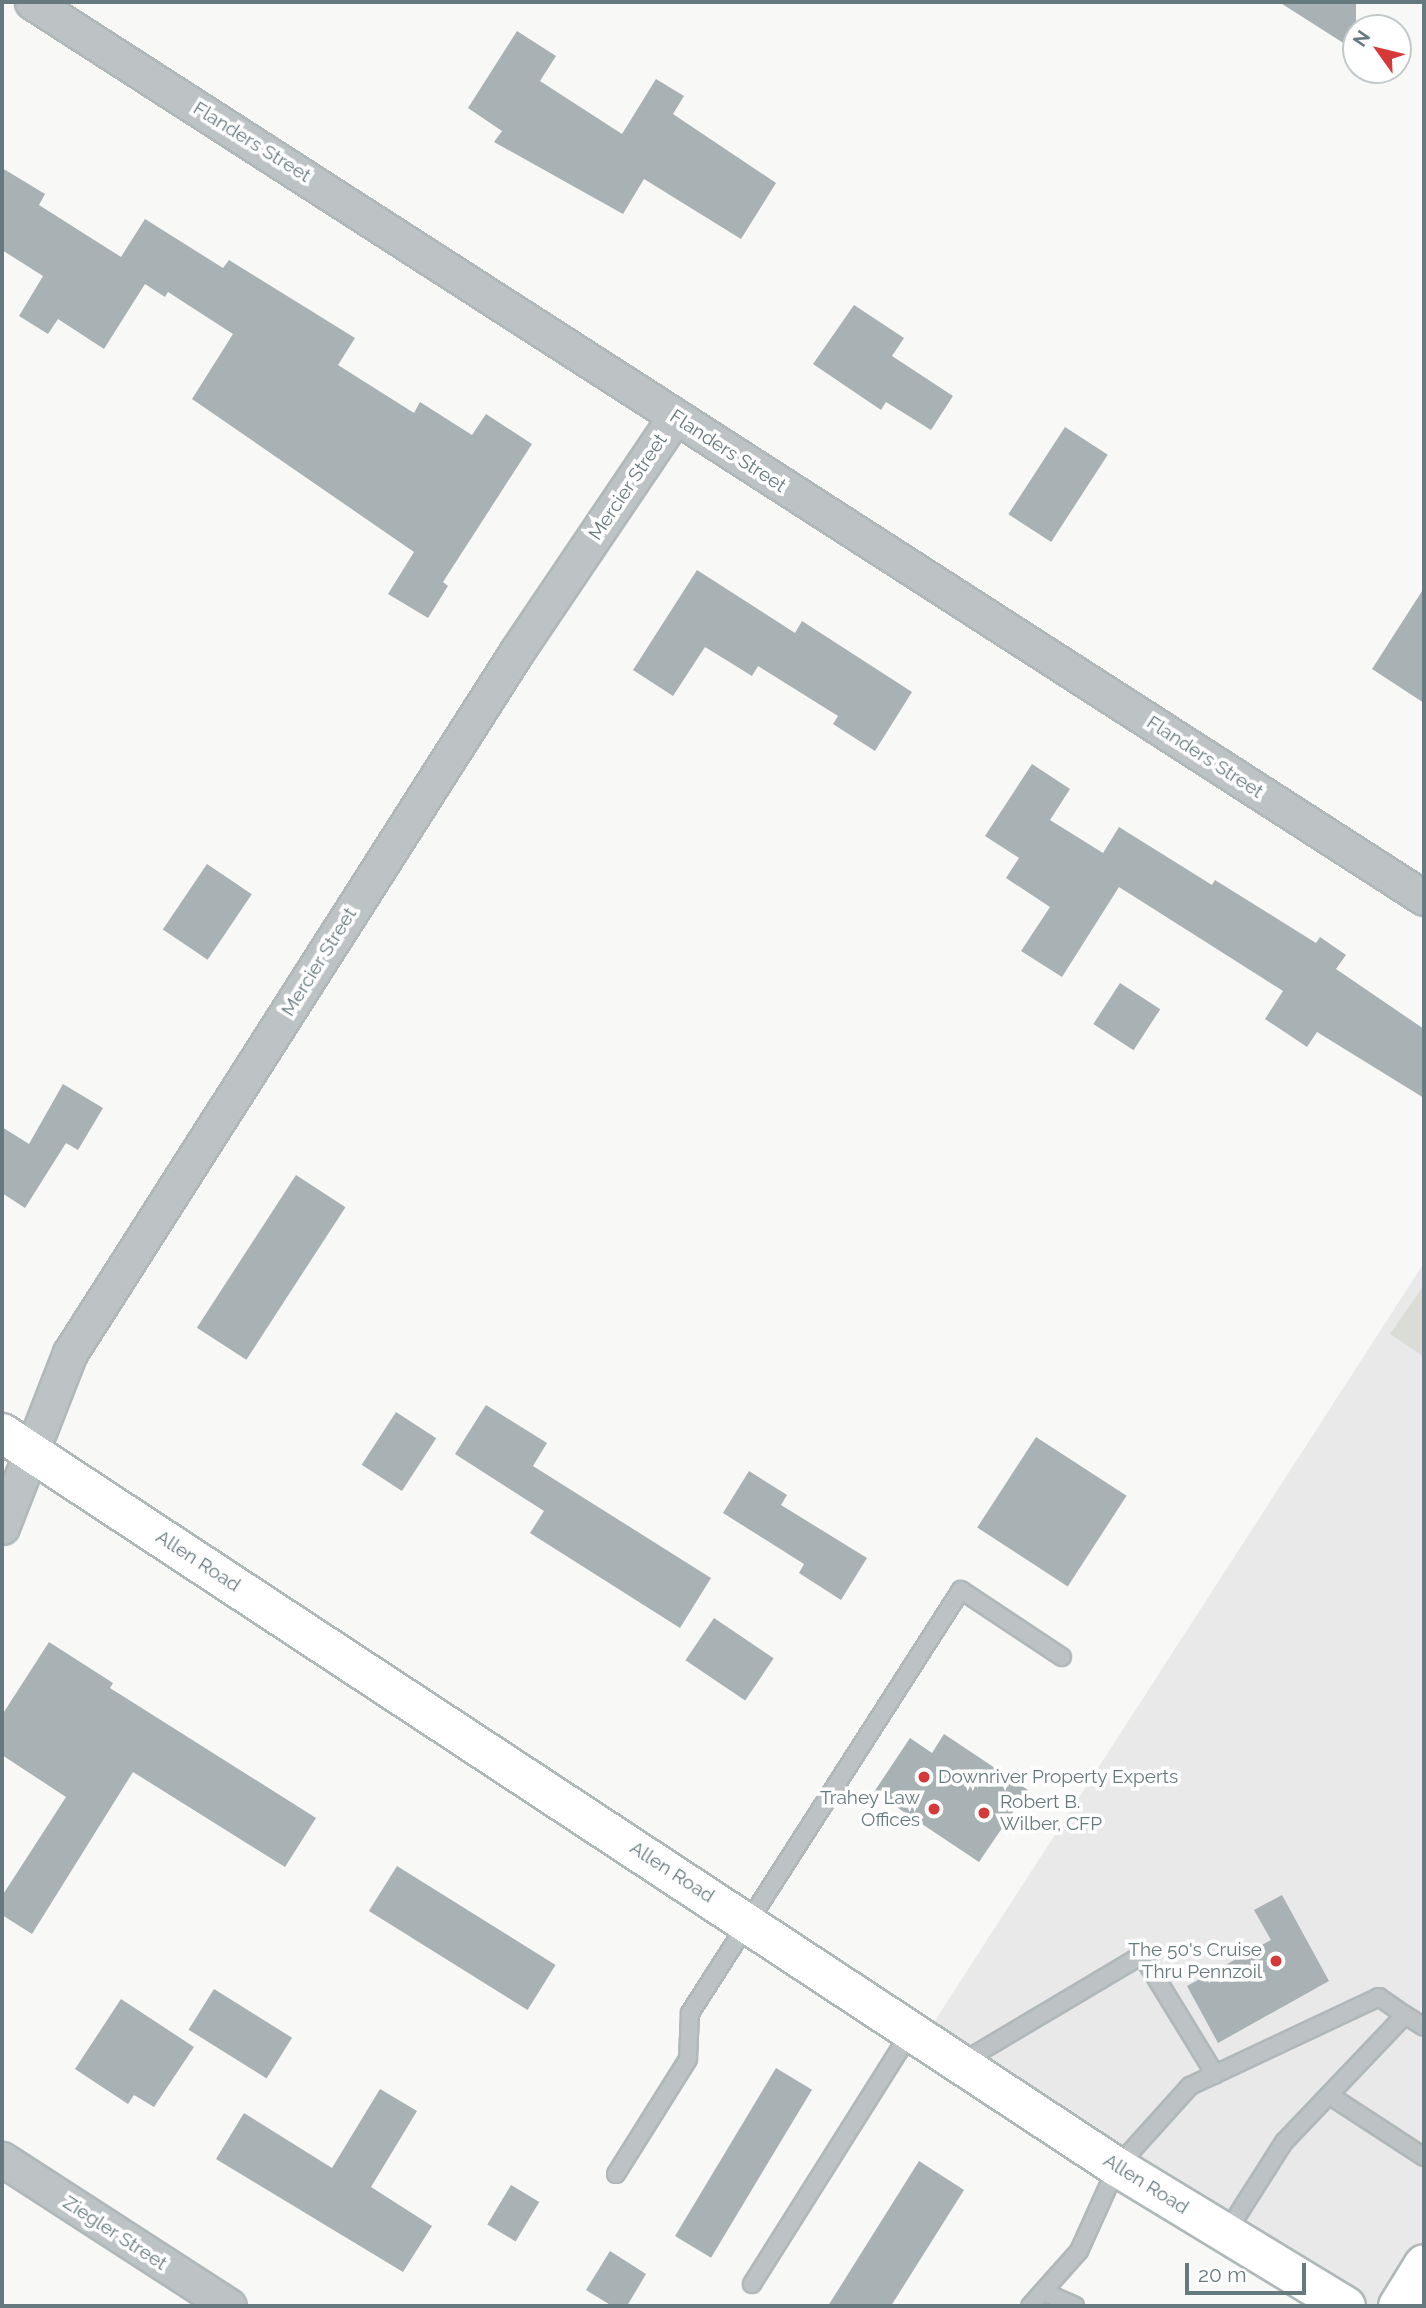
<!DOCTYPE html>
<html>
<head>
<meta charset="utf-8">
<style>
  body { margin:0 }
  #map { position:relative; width:1426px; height:2308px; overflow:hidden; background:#f8f8f6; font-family:Raleway,sans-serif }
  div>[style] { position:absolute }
  .built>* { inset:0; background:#e9e9e9 }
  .green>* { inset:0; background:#d9ddd5 }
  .building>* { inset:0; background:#a8b1b4; transform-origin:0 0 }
  .roads { filter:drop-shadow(2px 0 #b0b8ba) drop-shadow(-2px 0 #b0b8ba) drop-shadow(0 2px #b0b8ba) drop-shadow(0 -2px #b0b8ba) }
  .service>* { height:16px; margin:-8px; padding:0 8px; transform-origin:8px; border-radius:8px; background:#bdc3c5 }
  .minor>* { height:33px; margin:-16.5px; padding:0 16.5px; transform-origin:16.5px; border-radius:16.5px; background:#bdc3c5 }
  .secondary>* { height:38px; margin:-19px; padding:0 19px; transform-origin:19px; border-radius:19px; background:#fff }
  .dots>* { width:19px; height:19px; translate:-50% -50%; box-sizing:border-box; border:4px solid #fff; border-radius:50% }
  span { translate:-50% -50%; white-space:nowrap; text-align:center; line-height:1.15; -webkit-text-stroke:7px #fff; paint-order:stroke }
  .street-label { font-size:19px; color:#66797e }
  .poi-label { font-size:19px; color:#66797e }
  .left { translate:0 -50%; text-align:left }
  .right { translate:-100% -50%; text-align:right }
  .frame { position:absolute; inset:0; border:4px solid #66797e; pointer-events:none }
  .north { position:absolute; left:1342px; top:14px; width:70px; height:70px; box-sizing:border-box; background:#fff; border:2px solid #c2c9cb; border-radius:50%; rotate:304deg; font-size:19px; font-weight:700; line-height:28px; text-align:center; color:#66797e }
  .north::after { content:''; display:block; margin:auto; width:24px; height:32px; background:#d53a39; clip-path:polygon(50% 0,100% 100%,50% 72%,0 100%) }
  .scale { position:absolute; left:1185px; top:2263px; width:121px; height:32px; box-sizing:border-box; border:4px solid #66797e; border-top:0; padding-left:9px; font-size:21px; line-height:24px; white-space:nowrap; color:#66797e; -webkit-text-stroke:5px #fff; paint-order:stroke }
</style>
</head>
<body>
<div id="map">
  <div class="built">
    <div style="clip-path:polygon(1424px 1263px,1424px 2306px,1346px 2306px,925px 2036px)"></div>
  </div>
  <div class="green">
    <div style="clip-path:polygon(1424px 1285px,1424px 1357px,1390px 1334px)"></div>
  </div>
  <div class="building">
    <div style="clip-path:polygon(1279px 2px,1356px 2px,1356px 51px)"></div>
    <div style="clip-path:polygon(517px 31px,556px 56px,540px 81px,622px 134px,656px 79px,684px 96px,673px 114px,776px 183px,741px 239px,644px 179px,623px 214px,494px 142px,502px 131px,468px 108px)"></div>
    <div style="clip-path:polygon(2px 168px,45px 194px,39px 205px,121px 257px,145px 219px,223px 268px,229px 260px,355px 338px,338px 365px,414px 413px,420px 402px,472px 435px,486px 414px,532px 444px,443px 582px,448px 586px,428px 618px,388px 594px,414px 552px,192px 399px,233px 334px,168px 292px,165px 297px,145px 284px,104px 349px,58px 319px,48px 334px,19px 316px,43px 276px,2px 250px)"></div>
    <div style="clip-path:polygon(854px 305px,904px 338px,892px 356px,953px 396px,931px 430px,886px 402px,881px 410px,813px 364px)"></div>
    <div style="left:1065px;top:427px;width:51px;height:104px;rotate:33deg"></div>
    <div style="clip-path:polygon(697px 570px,795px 633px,802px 621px,912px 692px,875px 751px,833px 724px,838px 716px,758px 666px,752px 676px,705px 647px,673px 696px,633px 670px)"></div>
    <div style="clip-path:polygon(1424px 588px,1424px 703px,1372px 669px)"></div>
    <div style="clip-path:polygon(1032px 764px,1070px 789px,1050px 820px,1103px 853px,1119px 827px,1212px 885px,1215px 880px,1316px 943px,1320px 937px,1346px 955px,1336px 969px,1424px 1029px,1424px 1098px,1317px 1032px,1307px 1047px,1265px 1019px,1283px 991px,1119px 887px,1062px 977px,1021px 951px,1050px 907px,1006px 878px,1019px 858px,985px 836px)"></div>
    <div style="left:207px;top:864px;width:54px;height:79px;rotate:34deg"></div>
    <div style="left:1120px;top:983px;width:48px;height:49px;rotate:33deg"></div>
    <div style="clip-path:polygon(63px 1084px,103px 1108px,78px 1150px,66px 1143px,25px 1208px,2px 1193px,2px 1127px,29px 1144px)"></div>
    <div style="left:296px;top:1175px;width:59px;height:182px;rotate:33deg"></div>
    <div style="clip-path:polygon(486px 1405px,547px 1443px,533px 1466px,711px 1578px,680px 1628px,530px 1533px,544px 1511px,455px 1454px)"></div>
    <div style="left:396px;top:1412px;width:48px;height:63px;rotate:33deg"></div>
    <div style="left:1036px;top:1437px;width:108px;height:108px;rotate:33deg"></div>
    <div style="clip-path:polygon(749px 1471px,787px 1495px,781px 1505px,867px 1558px,841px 1600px,799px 1573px,804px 1564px,723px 1513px)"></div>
    <div style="left:714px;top:1618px;width:72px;height:51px;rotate:34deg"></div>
    <div style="clip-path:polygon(49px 1642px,113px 1683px,110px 1688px,316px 1818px,285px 1867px,133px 1772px,32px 1934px,2px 1915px,2px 1896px,66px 1797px,2px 1755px,2px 1715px)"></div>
    <div style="clip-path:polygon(944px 1734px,1028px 1790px,979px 1862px,874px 1792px,910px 1738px,932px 1753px)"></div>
    <div style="left:397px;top:1866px;width:187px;height:53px;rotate:32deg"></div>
    <div style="clip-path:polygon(1282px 1895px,1329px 1981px,1218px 2043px,1187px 1986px,1271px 1940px,1254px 1910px)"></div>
    <div style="left:214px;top:1989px;width:92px;height:48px;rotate:32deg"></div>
    <div style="clip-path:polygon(121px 1999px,194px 2047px,154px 2107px,134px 2095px,128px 2104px,75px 2069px)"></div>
    <div style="left:776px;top:2068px;width:42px;height:196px;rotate:31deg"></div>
    <div style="clip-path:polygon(380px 2089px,417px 2111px,371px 2187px,432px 2226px,403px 2272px,216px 2159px,244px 2113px,332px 2168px)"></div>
    <div style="clip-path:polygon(919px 2161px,964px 2190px,891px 2306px,828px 2306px)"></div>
    <div style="left:511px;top:2185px;width:33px;height:46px;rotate:31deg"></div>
    <div style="clip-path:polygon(610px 2251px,646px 2274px,627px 2306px,612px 2306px,586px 2290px)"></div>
  </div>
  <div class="roads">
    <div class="service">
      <div style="left:1405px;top:2015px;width:22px;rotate:32deg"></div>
      <div style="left:964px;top:2061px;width:207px;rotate:-30.8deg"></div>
      <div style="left:1142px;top:1955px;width:140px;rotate:58.5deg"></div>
      <div style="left:1329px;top:2095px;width:113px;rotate:33.1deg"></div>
      <div style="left:616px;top:2174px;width:136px;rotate:-57.9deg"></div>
      <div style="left:688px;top:2059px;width:46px;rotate:-87.5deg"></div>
      <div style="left:690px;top:2013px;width:502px;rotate:-57.35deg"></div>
      <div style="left:961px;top:1590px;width:121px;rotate:33.6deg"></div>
      <div style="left:752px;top:2284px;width:300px;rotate:-57.8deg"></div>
      <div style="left:1044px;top:2292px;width:34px;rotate:24deg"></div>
      <div style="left:1030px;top:2306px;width:74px;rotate:-48.3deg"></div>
      <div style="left:1079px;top:2251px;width:92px;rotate:-65.7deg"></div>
      <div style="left:1117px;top:2167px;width:109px;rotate:-48deg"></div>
      <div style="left:1190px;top:2086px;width:209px;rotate:-25.2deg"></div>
      <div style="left:1379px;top:1997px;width:32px;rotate:35deg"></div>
      <div style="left:1405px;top:2015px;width:175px;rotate:133.6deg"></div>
      <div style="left:1284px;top:2142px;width:108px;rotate:122.5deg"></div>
    </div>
    <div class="minor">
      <div style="left:32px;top:2px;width:1655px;rotate:32.77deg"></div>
      <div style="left:2px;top:1527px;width:187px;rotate:-68.7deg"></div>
      <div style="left:70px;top:1353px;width:832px;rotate:-57.51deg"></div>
      <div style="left:517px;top:651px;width:282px;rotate:-56deg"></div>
      <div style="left:2px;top:2159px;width:270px;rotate:32.9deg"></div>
    </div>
    <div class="secondary">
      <div style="left:2px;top:1433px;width:1335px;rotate:33.36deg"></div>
      <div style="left:1117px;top:2167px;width:268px;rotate:31.3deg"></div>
      <div style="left:1398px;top:2306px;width:49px;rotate:-58.2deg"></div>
    </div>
  </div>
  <div class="dots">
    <div style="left:924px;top:1777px;background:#d53a39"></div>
    <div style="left:934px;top:1809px;background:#d53a39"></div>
    <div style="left:984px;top:1813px;background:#d53a39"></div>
    <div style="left:1276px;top:1961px;background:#d53a39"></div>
  </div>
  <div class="street-label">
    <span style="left:252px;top:142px;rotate:32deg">Flanders Street</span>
    <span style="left:728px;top:451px;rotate:33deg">Flanders Street</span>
    <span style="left:628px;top:487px;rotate:-56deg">Mercier Street</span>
    <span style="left:1205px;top:757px;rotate:33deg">Flanders Street</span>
    <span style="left:319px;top:962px;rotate:-58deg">Mercier Street</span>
    <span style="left:198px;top:1561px;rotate:33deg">Allen Road</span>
    <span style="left:672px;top:1872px;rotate:33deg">Allen Road</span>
    <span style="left:1146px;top:2184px;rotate:32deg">Allen Road</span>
    <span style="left:115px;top:2233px;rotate:33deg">Ziegler Street</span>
  </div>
  <div class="poi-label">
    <span class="left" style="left:938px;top:1777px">Downriver Property Experts</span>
    <span class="right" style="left:920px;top:1809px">Trahey Law<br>Offices</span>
    <span class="left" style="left:1000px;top:1813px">Robert B.<br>Wilber, CFP</span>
    <span class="right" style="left:1262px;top:1961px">The 50's Cruise<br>Thru Pennzoil</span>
  </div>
  <div class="frame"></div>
  <div class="north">N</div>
  <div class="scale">20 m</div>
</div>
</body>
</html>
